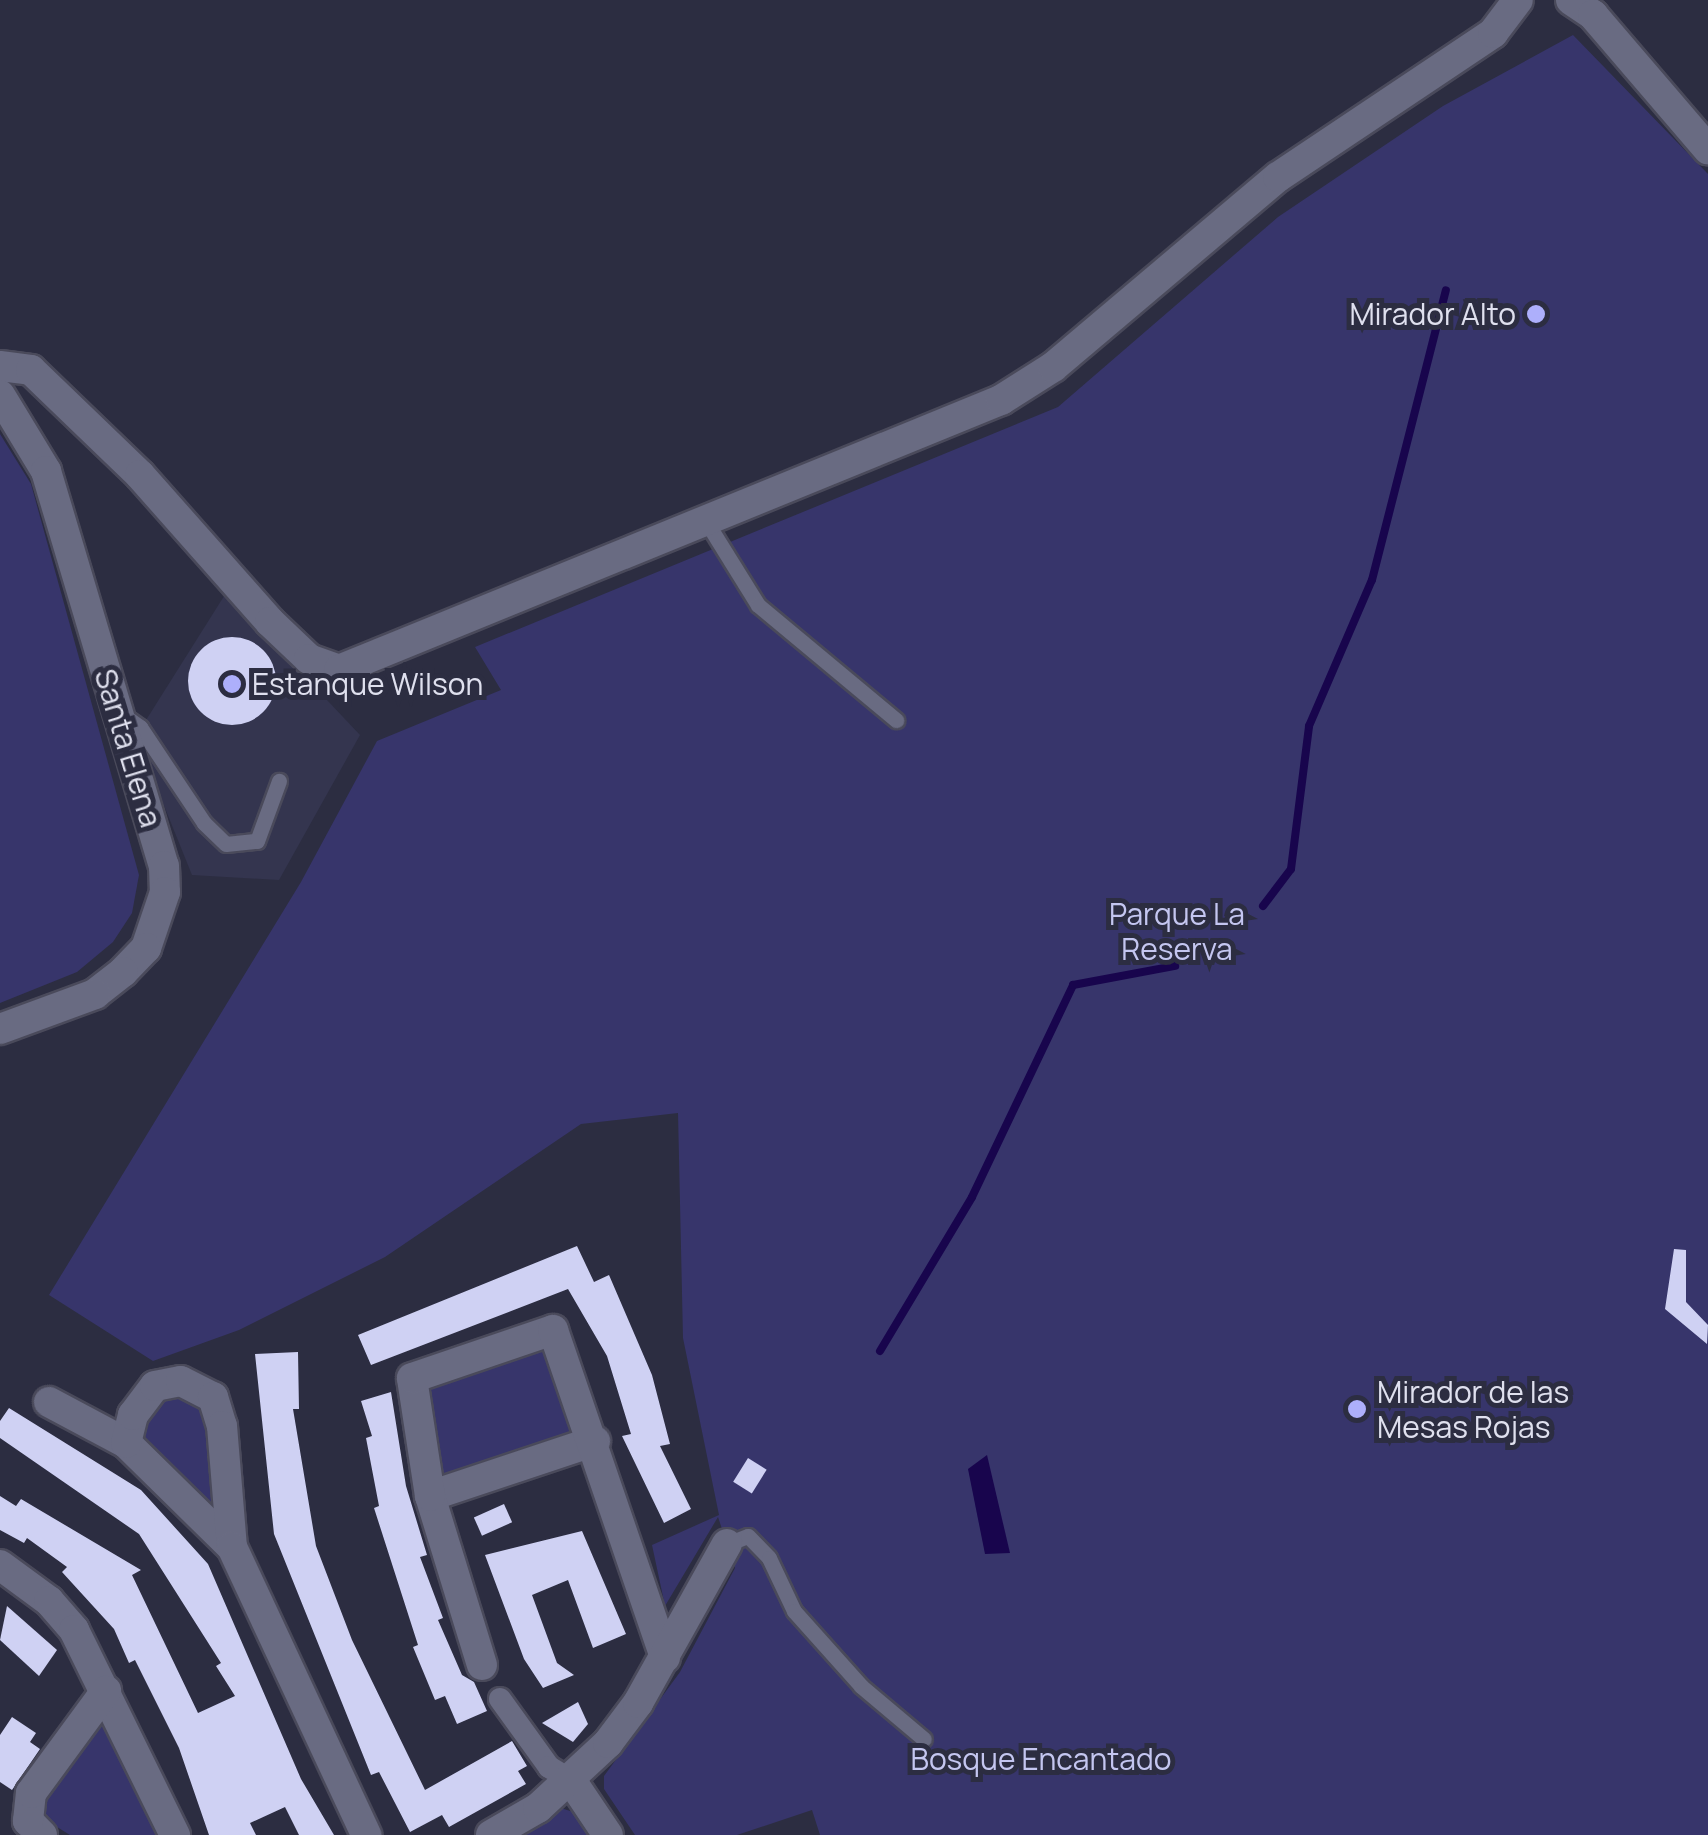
<!DOCTYPE html>
<html>
<head>
<meta charset="utf-8">
<style>
  body { margin:0 }
  #map { position:relative; width:1708px; height:1835px; overflow:hidden; background:#2c2d41; font-family:Manrope,sans-serif }
  div>[style] { position:absolute }
  .built>* { inset:0; background:#34354f }
  .green>* { inset:0; background:#37356b }
  .water>* { inset:0; background:#18054d }
  .stream>* { height:8px; margin:-4px; padding:0 4px; transform-origin:4px; border-radius:4px; background:#18054d }
  .building>* { inset:0; background:#cfd1f3; transform-origin:0 0 }
  .round { border-radius:50% }
  .roads { filter:drop-shadow(2px 0 #4a4a5b) drop-shadow(-2px 0 #4a4a5b) drop-shadow(0 2px #4a4a5b) drop-shadow(0 -2px #4a4a5b) }
  .service>* { height:15px; margin:-7.5px; padding:0 7.5px; transform-origin:7.5px; border-radius:7.5px; background:#696b82 }
  .pedestrian>* { height:22px; margin:-11px; padding:0 11px; transform-origin:11px; border-radius:11px; background:#696b82 }
  .minor>* { height:30px; margin:-15px; padding:0 15px; transform-origin:15px; border-radius:15px; background:#696b82 }
  .tertiary>* { height:30px; margin:-15px; padding:0 15px; transform-origin:15px; border-radius:15px; background:#696b82 }
  .dots>* { width:28px; height:28px; translate:-50% -50%; box-sizing:border-box; border:5px solid #2c2d41; border-radius:50% }
  span { translate:-50% -50%; white-space:nowrap; text-align:center; line-height:1.15; -webkit-text-stroke:10px #2c2d41; paint-order:stroke }
  .poi-label { font-size:30px; color:#dfe0ee }
  .right { translate:-100% -50%; text-align:right }
  .left { translate:0 -50%; text-align:left }
  .street-label { font-size:30px; color:#dfe0ee }
  .park-label { font-size:30px; color:#c4c6f0 }
</style>
</head>
<body>
<div id="map">
  <div class="built">
    <div style="clip-path:polygon(226px 593px,360px 735px,279px 880px,192px 875px,136px 736px)"></div>
  </div>
  <div class="green">
    <div style="clip-path:polygon(1573px 35px,1708px 174px,1708px 1835px,820px 1835px,812px 1810px,737px 1835px,635px 1835px,604px 1789px,604px 1776px,680px 1672px,735px 1568px,718px 1517px,665px 1606px,652px 1545px,719px 1515px,683px 1338px,678px 1113px,581px 1124px,385px 1257px,239px 1330px,153px 1361px,49px 1295px,301px 882px,377px 741px,501px 690px,475px 647px,1058px 407px,1278px 217px,1443px 106px)"></div>
    <div style="clip-path:polygon(0 434px,31px 484px,139px 875px,132px 913px,113px 942px,77px 972px,0 1003px)"></div>
    <div style="clip-path:polygon(547px 1346px,576px 1430px,444px 1477px,422px 1394px,436px 1379px)"></div>
    <div style="clip-path:polygon(186px 1393px,209px 1411px,222px 1516px,145px 1437px,148px 1412px,161px 1396px)"></div>
    <div style="clip-path:polygon(102px 1714px,161px 1835px,70px 1835px,36px 1814px)"></div>
    <div style="clip-path:polygon(557px 1807px,577px 1813px,591px 1835px,513px 1835px)"></div>
  </div>
  <div class="water">
    <div style="clip-path:polygon(987px 1455px,1010px 1553px,985px 1554px,968px 1469px)"></div>
  </div>
  <div class="stream">
    <div style="left:1263px;top:906px;width:46px;rotate:-52.9deg"></div>
    <div style="left:1291px;top:869px;width:144px;rotate:-82.8deg"></div>
    <div style="left:1309px;top:726px;width:159px;rotate:-66.7deg"></div>
    <div style="left:1372px;top:580px;width:299px;rotate:-75.7deg"></div>
    <div style="left:880px;top:1351px;width:179px;rotate:-59.1deg"></div>
    <div style="left:972px;top:1197px;width:235px;rotate:-64.5deg"></div>
    <div style="left:1073px;top:985px;width:104px;rotate:-10.6deg"></div>
  </div>
  <div class="building">
    <div class="round" style="left:188px;top:637px;width:88px;height:88px"></div>
    <div style="clip-path:polygon(577px 1246px,594px 1282px,609px 1275px,652px 1375px,670px 1444px,660px 1446px,691px 1509px,664px 1523px,622px 1436px,631px 1434px,607px 1356px,568px 1289px,371px 1365px,358px 1335px)"></div>
    <div style="clip-path:polygon(1674px 1249px,1686px 1250px,1686px 1302px,1708px 1325px,1707px 1344px,1665px 1309px)"></div>
    <div style="clip-path:polygon(298px 1352px,299px 1409px,293px 1409px,316px 1546px,352px 1640px,425px 1790px,512px 1741px,527px 1766px,518px 1771px,526px 1784px,449px 1827px,442px 1815px,410px 1832px,379px 1772px,371px 1775px,274px 1534px,255px 1354px)"></div>
    <div style="clip-path:polygon(391px 1392px,406px 1486px,427px 1555px,420px 1557px,443px 1618px,438px 1620px,462px 1675px,474px 1682px,487px 1711px,457px 1724px,445px 1696px,435px 1700px,413px 1647px,418px 1645px,374px 1508px,379px 1506px,366px 1438px,372px 1436px,361px 1401px)"></div>
    <div style="clip-path:polygon(9px 1408px,141px 1490px,208px 1564px,301px 1779px,334px 1835px,299px 1835px,285px 1807px,250px 1823px,256px 1835px,209px 1835px,179px 1748px,135px 1660px,129px 1663px,114px 1629px,62px 1572px,67px 1567px,27px 1538px,24px 1543px,0 1530px,0 1496px,16px 1506px,21px 1499px,141px 1570px,132px 1575px,198px 1713px,235px 1696px,216px 1666px,221px 1663px,139px 1534px,0 1438px,0 1421px)"></div>
    <div style="left:748px;top:1458px;width:22px;height:28px;rotate:32deg"></div>
    <div style="left:504px;top:1504px;width:20px;height:33px;rotate:66deg"></div>
    <div style="clip-path:polygon(582px 1531px,626px 1634px,593px 1648px,568px 1580px,532px 1595px,557px 1663px,574px 1675px,543px 1688px,524px 1659px,485px 1555px)"></div>
    <div style="clip-path:polygon(7px 1606px,57px 1650px,39px 1676px,0 1640px)"></div>
    <div style="clip-path:polygon(578px 1702px,588px 1724px,573px 1742px,542px 1723px)"></div>
    <div style="clip-path:polygon(12px 1717px,36px 1733px,30px 1742px,40px 1749px,12px 1790px,0 1782px,0 1735px)"></div>
  </div>
  <div class="roads">
    <div class="service">
      <div style="left:704px;top:518px;width:102px;rotate:58.2deg"></div>
      <div style="left:758px;top:605px;width:180px;rotate:39.8deg"></div>
      <div style="left:123px;top:715px;width:21px;rotate:35deg"></div>
      <div style="left:140px;top:727px;width:115px;rotate:56.3deg"></div>
      <div style="left:204px;top:823px;width:30px;rotate:44deg"></div>
      <div style="left:226px;top:844px;width:31px;rotate:-6deg"></div>
      <div style="left:257px;top:841px;width:64px;rotate:-69.9deg"></div>
      <div style="left:727px;top:1544px;width:22px;rotate:-21deg"></div>
      <div style="left:748px;top:1536px;width:30px;rotate:46deg"></div>
      <div style="left:769px;top:1558px;width:59px;rotate:64.7deg"></div>
      <div style="left:794px;top:1611px;width:101px;rotate:48.2deg"></div>
      <div style="left:861px;top:1686px;width:82px;rotate:40.1deg"></div>
    </div>
    <div class="pedestrian">
      <div style="left:500px;top:1699px;width:84px;rotate:54.2deg"></div>
      <div style="left:549px;top:1767px;width:26px;rotate:31deg"></div>
    </div>
    <div class="minor">
      <div style="left:1571px;top:0;width:27px;rotate:34deg"></div>
      <div style="left:1593px;top:15px;width:177px;rotate:49.4deg"></div>
      <div style="left:0;top:366px;width:31px;rotate:7deg"></div>
      <div style="left:31px;top:370px;width:151px;rotate:43.9deg"></div>
      <div style="left:140px;top:475px;width:196px;rotate:48.5deg"></div>
      <div style="left:270px;top:622px;width:54px;rotate:43.5deg"></div>
      <div style="left:309px;top:659px;width:32px;rotate:20deg"></div>
      <div style="left:339px;top:670px;width:715px;rotate:-22.19deg"></div>
      <div style="left:1001px;top:400px;width:62px;rotate:-32.4deg"></div>
      <div style="left:1053px;top:367px;width:294px;rotate:-40.2deg"></div>
      <div style="left:1278px;top:177px;width:259px;rotate:-33.8deg"></div>
      <div style="left:1493px;top:33px;width:41px;rotate:-52.9deg"></div>
      <div style="left:49px;top:1402px;width:87px;rotate:28deg"></div>
      <div style="left:126px;top:1443px;width:148px;rotate:44.5deg"></div>
      <div style="left:126px;top:1443px;width:29px;rotate:-76deg"></div>
      <div style="left:133px;top:1415px;width:36px;rotate:-53deg"></div>
      <div style="left:155px;top:1386px;width:26px;rotate:-11deg"></div>
      <div style="left:181px;top:1381px;width:36px;rotate:27deg"></div>
      <div style="left:213px;top:1397px;width:30px;rotate:73deg"></div>
      <div style="left:222px;top:1426px;width:121px;rotate:85.3deg"></div>
      <div style="left:232px;top:1547px;width:318px;rotate:65deg"></div>
      <div style="left:430px;top:1496px;width:174px;rotate:-18.4deg"></div>
      <div style="left:0;top:1565px;width:61px;rotate:36.3deg"></div>
      <div style="left:49px;top:1601px;width:38px;rotate:49deg"></div>
      <div style="left:74px;top:1630px;width:229px;rotate:63.8deg"></div>
      <div style="left:482px;top:1665px;width:177px;rotate:-107.1deg"></div>
      <div style="left:430px;top:1496px;width:119px;rotate:-98.7deg"></div>
      <div style="left:412px;top:1378px;width:149px;rotate:-18.8deg"></div>
      <div style="left:553px;top:1330px;width:346px;rotate:71.1deg"></div>
      <div style="left:571px;top:1780px;width:66px;rotate:56.1deg"></div>
      <div style="left:42px;top:1835px;width:20px;rotate:-135deg"></div>
      <div style="left:28px;top:1821px;width:28px;rotate:-84deg"></div>
      <div style="left:31px;top:1793px;width:127px;rotate:-53.7deg"></div>
      <div style="left:491px;top:1835px;width:54px;rotate:-29.9deg"></div>
      <div style="left:538px;top:1808px;width:96px;rotate:-42.9deg"></div>
      <div style="left:608px;top:1743px;width:50px;rotate:-53.1deg"></div>
      <div style="left:638px;top:1703px;width:182px;rotate:-60.8deg"></div>
    </div>
    <div class="tertiary">
      <div style="left:0;top:395px;width:89px;rotate:58.8deg"></div>
      <div style="left:46px;top:471px;width:412px;rotate:73.4deg"></div>
      <div style="left:164px;top:866px;width:26px;rotate:88deg"></div>
      <div style="left:165px;top:892px;width:59px;rotate:108.7deg"></div>
      <div style="left:146px;top:948px;width:33px;rotate:134deg"></div>
      <div style="left:123px;top:972px;width:36px;rotate:142deg"></div>
      <div style="left:95px;top:994px;width:101px;rotate:159.8deg"></div>
    </div>
  </div>
  <div class="dots">
    <div style="left:1536px;top:314px;background:#adaffb"></div>
    <div style="left:232px;top:684px;background:#adaffb"></div>
    <div style="left:1357px;top:1409px;background:#adaffb"></div>
  </div>
  <div class="poi-label">
    <span class="right" style="left:1516px;top:314px">Mirador Alto</span>
    <span class="left" style="left:252px;top:684px">Estanque Wilson</span>
    <span class="left" style="left:1377px;top:1409px">Mirador de las<br>Mesas Rojas</span>
  </div>
  <div class="street-label">
    <span style="left:128px;top:748px;rotate:73deg">Santa Elena</span>
  </div>
  <div class="park-label">
    <span style="left:1177px;top:931px">Parque La<br>Reserva</span>
    <span style="left:1041px;top:1759px">Bosque Encantado</span>
  </div>
</div>
</body>
</html>
